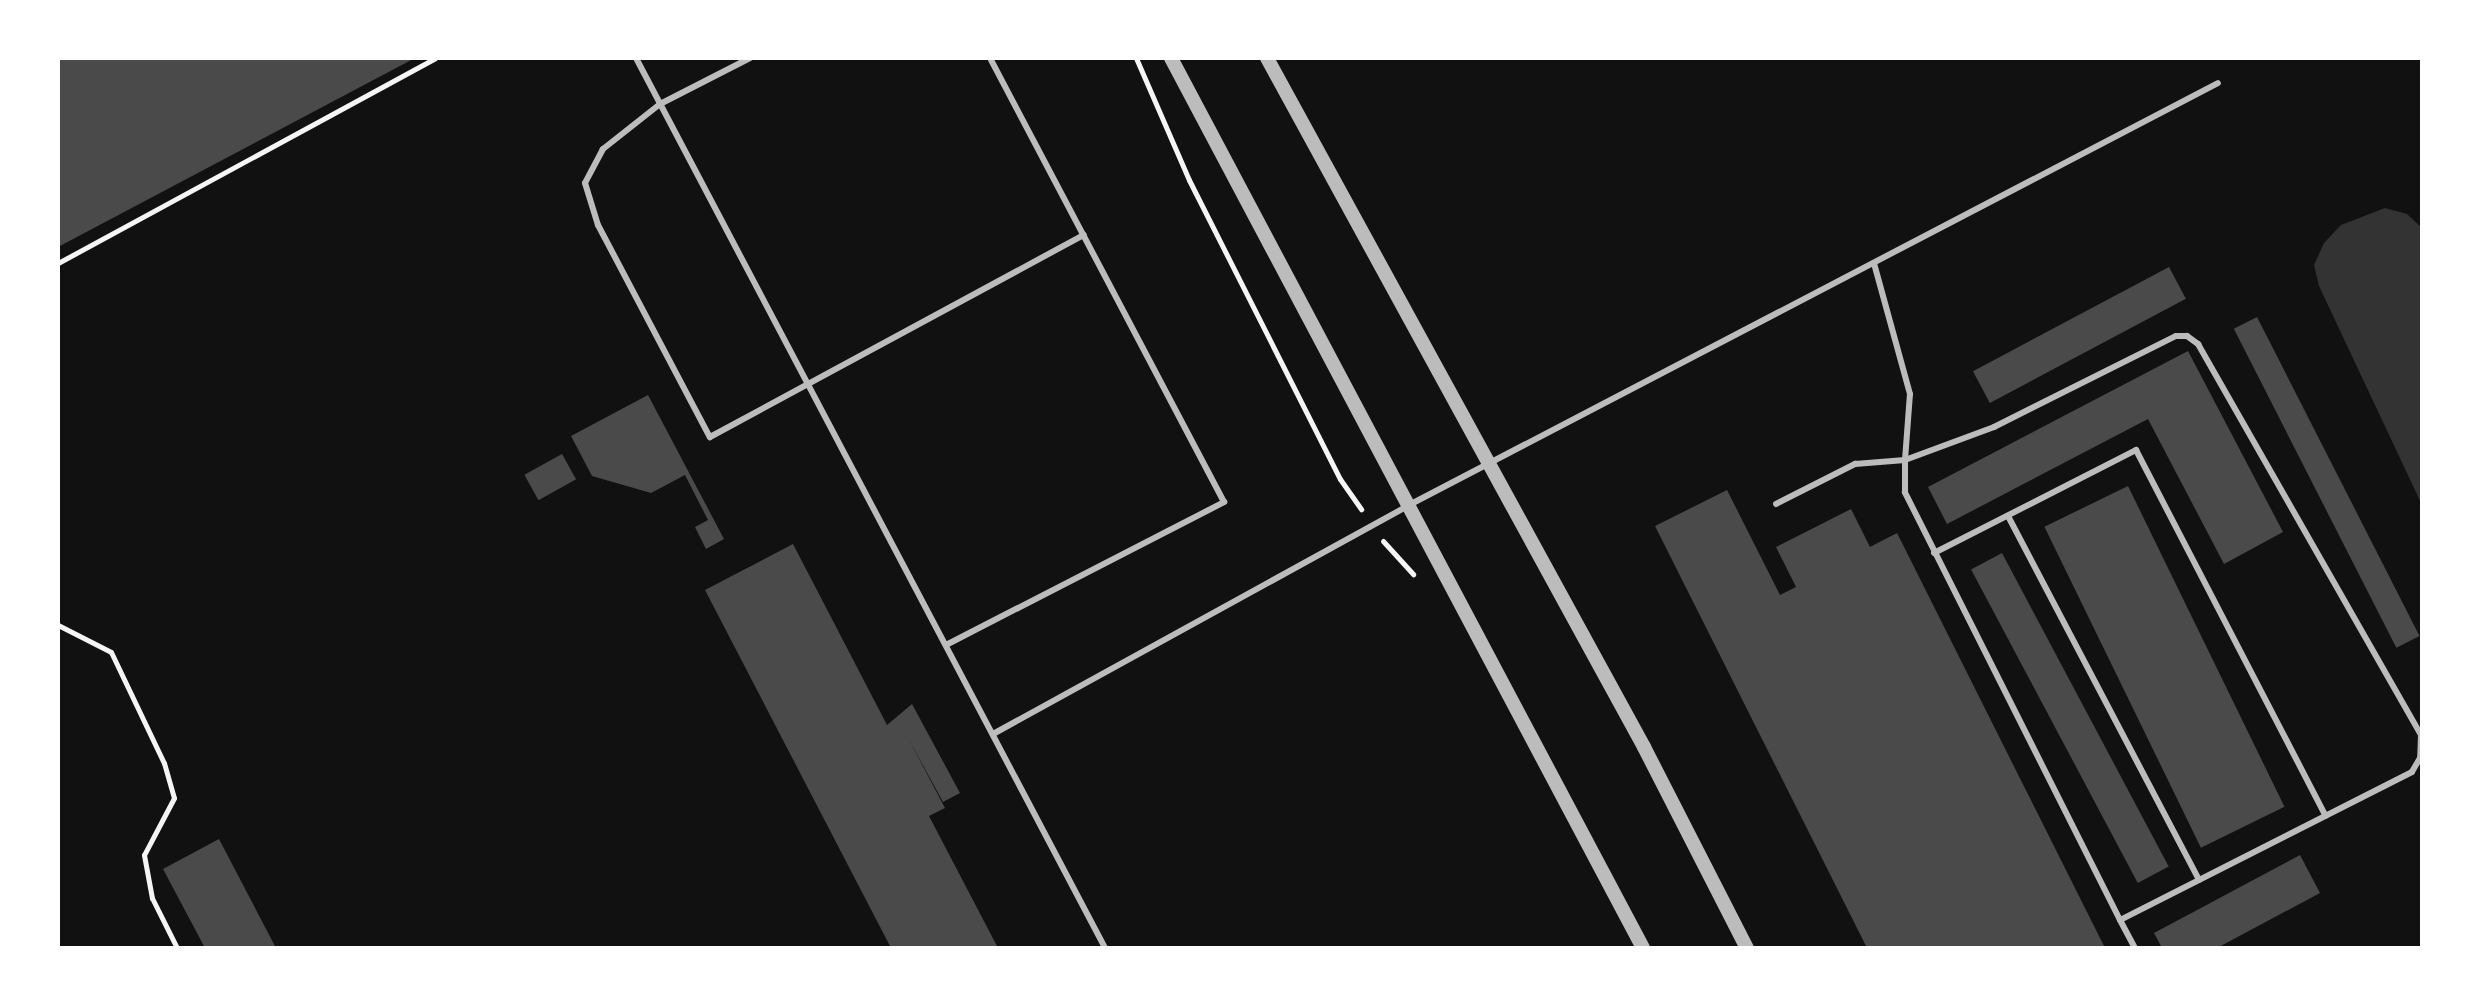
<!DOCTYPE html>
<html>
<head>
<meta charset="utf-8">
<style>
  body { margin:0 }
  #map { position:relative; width:2480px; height:1006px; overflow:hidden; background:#111; font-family:"Noto Sans",sans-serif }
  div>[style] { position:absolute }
  .water>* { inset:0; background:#333 }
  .building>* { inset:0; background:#4a4a4a; transform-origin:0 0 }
  .path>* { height:5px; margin:-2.5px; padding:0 2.5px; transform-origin:2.5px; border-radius:2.5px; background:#f5f5f5 }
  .service>* { height:6px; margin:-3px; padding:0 3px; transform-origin:3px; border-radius:3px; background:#bcbcbc }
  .tertiary>* { height:14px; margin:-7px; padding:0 7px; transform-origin:7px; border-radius:7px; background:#bcbcbc }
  span { translate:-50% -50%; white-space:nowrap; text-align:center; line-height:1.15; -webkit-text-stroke:6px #fff; paint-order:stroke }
  .frame { position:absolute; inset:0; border:60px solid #fff; pointer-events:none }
</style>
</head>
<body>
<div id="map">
  <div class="water">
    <div style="clip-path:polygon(2385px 208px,2407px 214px,2422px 228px,2422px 505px,2319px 286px,2314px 265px,2324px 243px,2341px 225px)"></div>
  </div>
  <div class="building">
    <div style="clip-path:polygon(58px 58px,415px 58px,58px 247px)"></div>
    <div style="left:2169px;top:267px;width:36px;height:222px;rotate:62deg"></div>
    <div style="left:2257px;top:317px;width:358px;height:26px;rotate:63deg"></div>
    <div style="clip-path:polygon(2188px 351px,2283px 532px,2224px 564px,2148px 419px,1947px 524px,1928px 487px)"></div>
    <div style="clip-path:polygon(648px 395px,724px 539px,706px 549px,695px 527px,708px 520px,685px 475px,651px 493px,592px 476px,571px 436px)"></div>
    <div style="left:562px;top:454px;width:29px;height:43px;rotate:61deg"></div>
    <div style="left:2128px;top:486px;width:357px;height:93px;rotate:64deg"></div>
    <div style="clip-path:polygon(1727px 490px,1780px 595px,1796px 587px,1776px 547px,1851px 509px,1870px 547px,1897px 533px,2105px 948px,1867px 948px,1655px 526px)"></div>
    <div style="clip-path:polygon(793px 544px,887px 725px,912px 704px,960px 793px,943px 802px,908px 738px,945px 808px,929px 816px,998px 948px,891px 948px,705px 590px)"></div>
    <div style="left:2002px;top:553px;width:355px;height:35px;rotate:62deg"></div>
    <div style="clip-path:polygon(219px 839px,276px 948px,205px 948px,163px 869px)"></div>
    <div style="clip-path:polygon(2300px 855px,2320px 893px,2217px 948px,2162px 948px,2154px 933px)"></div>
  </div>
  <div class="path">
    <div style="left:1136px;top:58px;width:133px;rotate:66.5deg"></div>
    <div style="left:1189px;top:180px;width:335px;rotate:63.2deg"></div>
    <div style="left:1340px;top:479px;width:37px;rotate:55deg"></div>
    <div style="left:58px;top:263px;width:429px;rotate:-28.5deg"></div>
    <div style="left:1383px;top:541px;width:45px;rotate:47.7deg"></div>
    <div style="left:58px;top:625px;width:59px;rotate:27deg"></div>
    <div style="left:111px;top:652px;width:123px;rotate:64.5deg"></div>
    <div style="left:164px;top:763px;width:36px;rotate:74deg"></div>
    <div style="left:174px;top:798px;width:64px;rotate:117.8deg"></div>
    <div style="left:144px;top:855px;width:44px;rotate:79.5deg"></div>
    <div style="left:152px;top:898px;width:56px;rotate:63.4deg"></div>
  </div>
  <div class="service">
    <div style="left:636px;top:58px;width:1006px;rotate:62.21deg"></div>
    <div style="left:750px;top:58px;width:101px;rotate:152.9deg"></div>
    <div style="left:660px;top:104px;width:73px;rotate:141.7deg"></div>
    <div style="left:603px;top:149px;width:38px;rotate:118deg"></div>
    <div style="left:585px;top:183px;width:44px;rotate:72.8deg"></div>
    <div style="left:598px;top:225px;width:240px;rotate:62.2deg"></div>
    <div style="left:710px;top:437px;width:425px;rotate:-28.4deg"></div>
    <div style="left:1776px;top:504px;width:89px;rotate:-26.9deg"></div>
    <div style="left:1855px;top:464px;width:50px;rotate:-4.6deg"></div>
    <div style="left:1905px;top:460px;width:95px;rotate:-20.3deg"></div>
    <div style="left:1994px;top:427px;width:203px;rotate:-26.6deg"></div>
    <div style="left:2176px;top:336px;width:11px"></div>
    <div style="left:2187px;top:336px;width:14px;rotate:36deg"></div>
    <div style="left:2198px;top:344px;width:450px;rotate:60.3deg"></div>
    <div style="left:2421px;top:735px;width:23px;rotate:92deg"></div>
    <div style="left:2420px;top:758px;width:16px;rotate:120deg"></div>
    <div style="left:2412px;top:772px;width:327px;rotate:153.1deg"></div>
    <div style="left:2120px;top:920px;width:479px;rotate:-116.7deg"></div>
    <div style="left:1905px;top:492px;width:32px;rotate:-90deg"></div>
    <div style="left:1905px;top:460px;width:66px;rotate:-85.7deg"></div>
    <div style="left:1910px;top:394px;width:136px;rotate:-105.4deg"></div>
    <div style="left:2008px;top:516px;width:411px;rotate:62.3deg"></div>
    <div style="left:1934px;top:553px;width:227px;rotate:-27deg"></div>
    <div style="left:2136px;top:450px;width:412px;rotate:62.6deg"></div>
    <div style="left:946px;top:645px;width:313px;rotate:-27.2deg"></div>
    <div style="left:1224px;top:502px;width:502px;rotate:-117.79deg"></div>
    <div style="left:993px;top:734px;width:477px;rotate:-28.8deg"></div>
    <div style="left:1411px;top:504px;width:910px;rotate:-27.55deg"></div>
    <div style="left:2120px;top:920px;width:32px;rotate:62deg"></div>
  </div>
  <div class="tertiary">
    <div style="left:1171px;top:58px;width:1007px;rotate:62.06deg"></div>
    <div style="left:1267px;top:58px;width:785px;rotate:61.31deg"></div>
    <div style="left:1644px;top:747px;width:226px;rotate:62.9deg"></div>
  </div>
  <div class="frame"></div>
</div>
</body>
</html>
